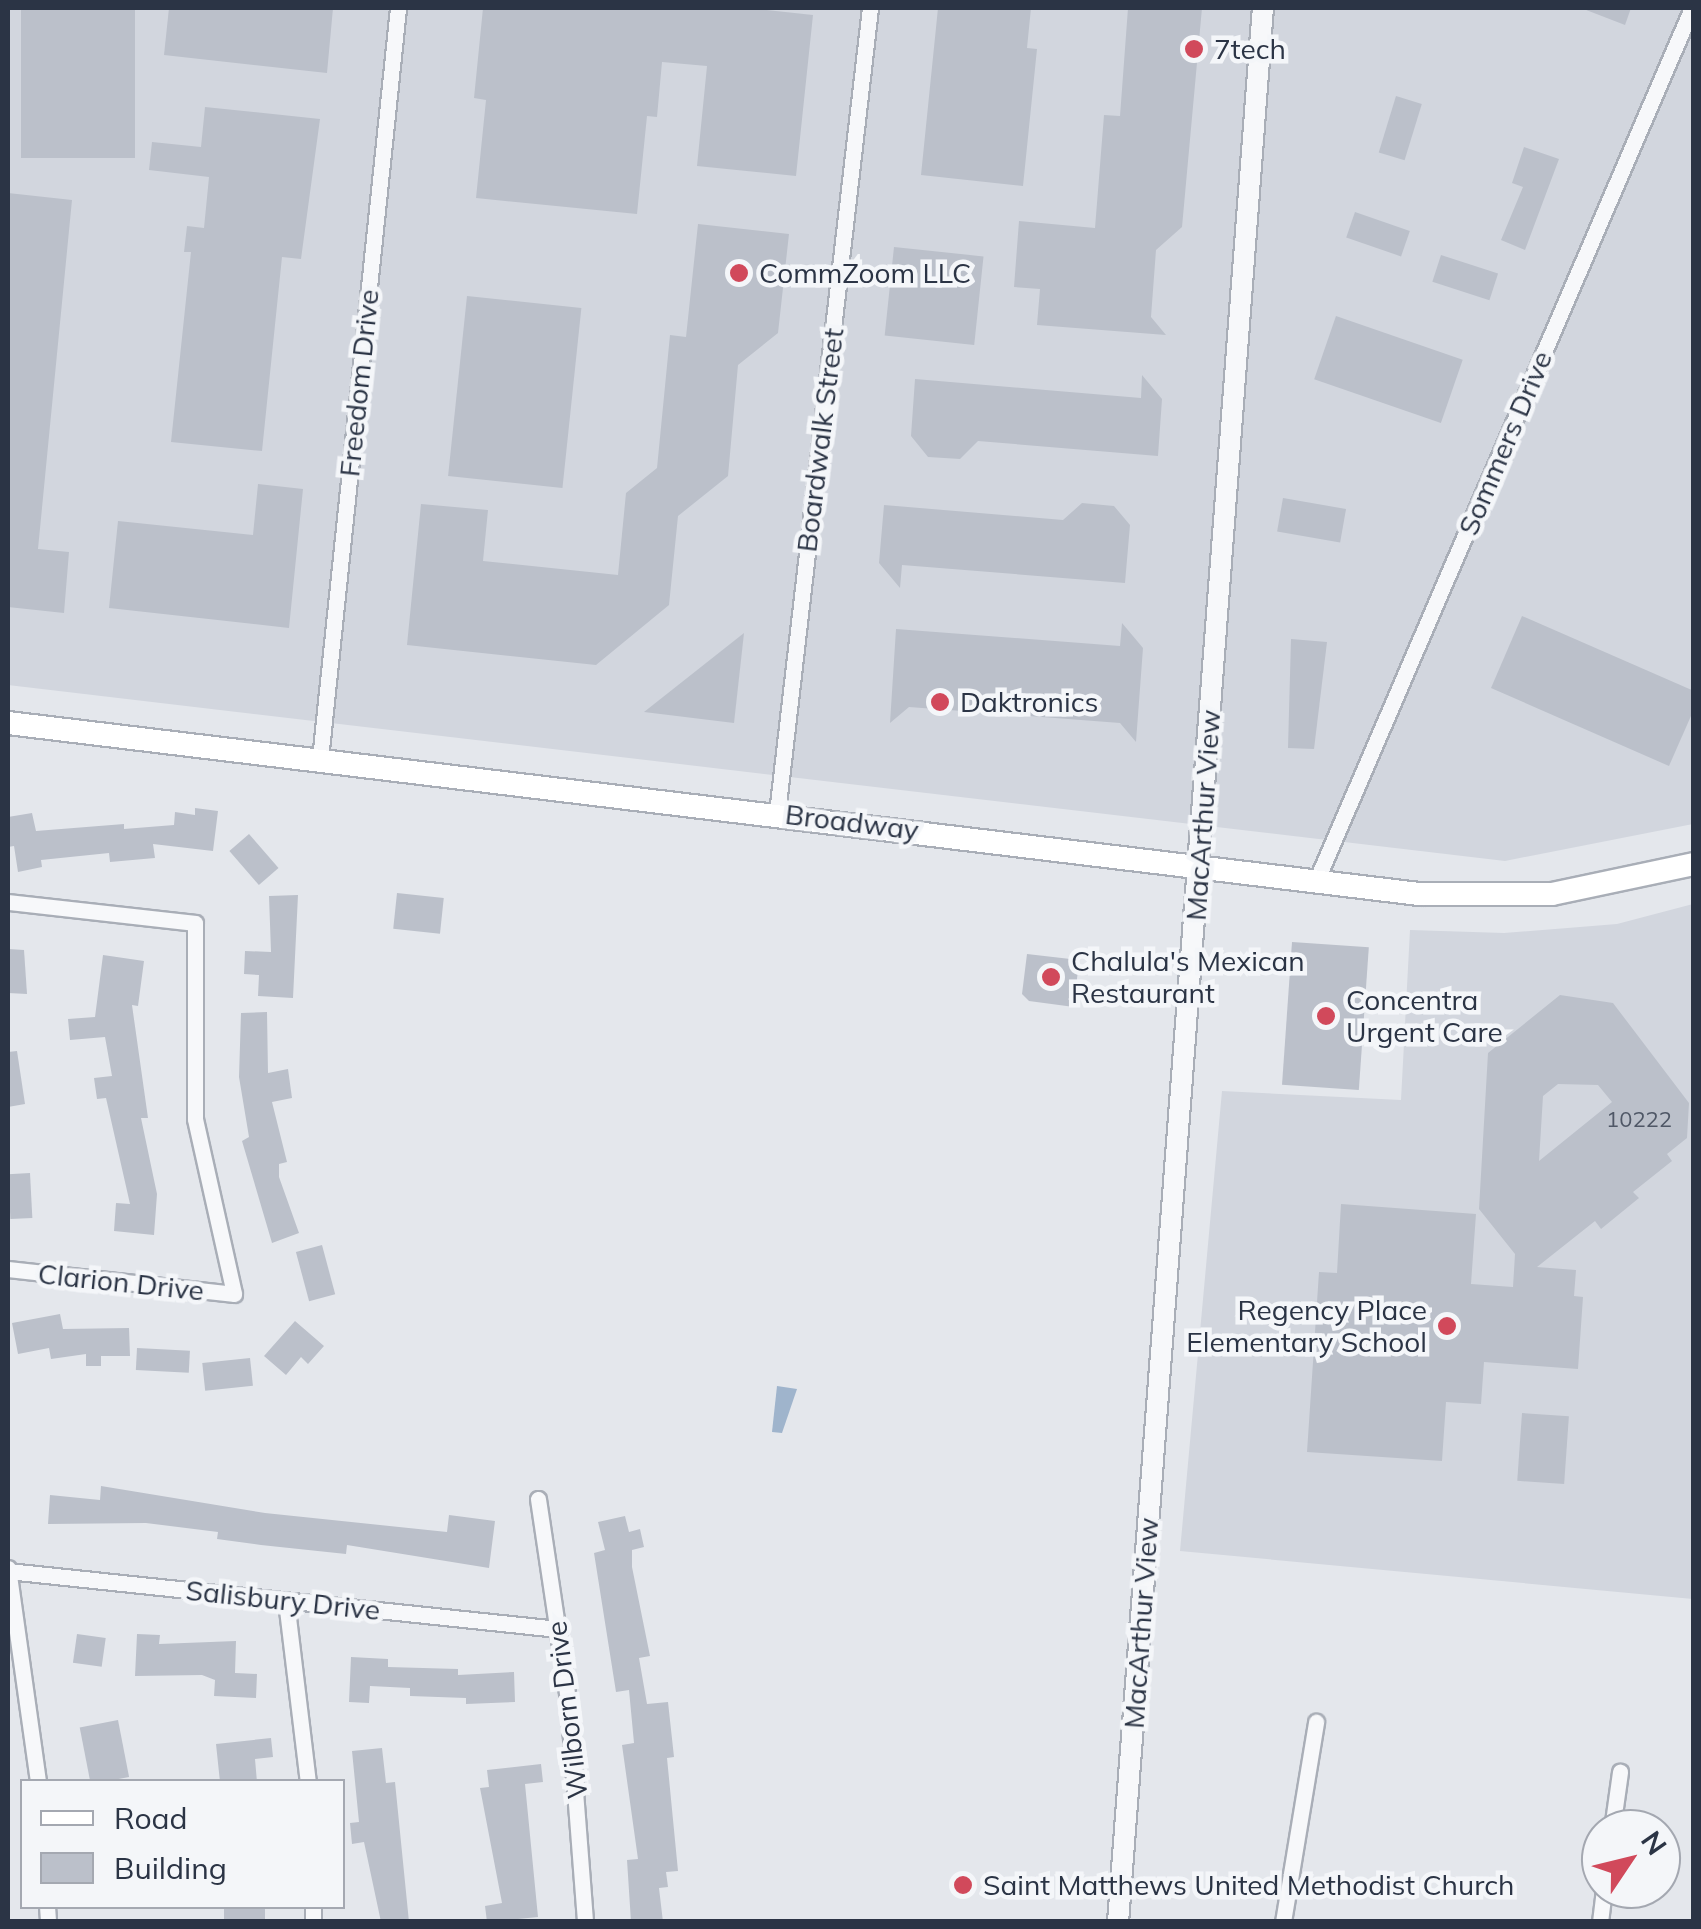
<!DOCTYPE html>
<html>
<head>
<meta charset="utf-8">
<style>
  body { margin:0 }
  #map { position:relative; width:1701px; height:1929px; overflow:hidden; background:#e4e7ec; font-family:Mulish,sans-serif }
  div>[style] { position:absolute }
  .built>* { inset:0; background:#d2d6de }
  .water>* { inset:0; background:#9fb4cc }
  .building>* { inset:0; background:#bbc0ca; transform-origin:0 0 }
  .roads { filter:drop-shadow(2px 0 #a9aeb7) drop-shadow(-2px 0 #a9aeb7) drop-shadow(0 2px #a9aeb7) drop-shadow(0 -2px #a9aeb7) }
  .minor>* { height:15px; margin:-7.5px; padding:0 7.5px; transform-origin:7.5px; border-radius:7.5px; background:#f7f8fa }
  .tertiary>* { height:20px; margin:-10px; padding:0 10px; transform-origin:10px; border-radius:10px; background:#f7f8fa }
  .secondary>* { height:22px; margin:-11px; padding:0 11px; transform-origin:11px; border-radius:11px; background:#fff }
  .dots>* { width:28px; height:28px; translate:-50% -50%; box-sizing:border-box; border:5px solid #f4f6f9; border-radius:50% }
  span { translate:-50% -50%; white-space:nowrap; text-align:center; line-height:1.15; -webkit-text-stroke:9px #f4f6f9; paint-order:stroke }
  .number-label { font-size:22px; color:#4f5766 }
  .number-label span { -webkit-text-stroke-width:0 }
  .poi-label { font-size:28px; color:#2b3445 }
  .left { translate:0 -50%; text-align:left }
  .right { translate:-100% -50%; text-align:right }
  .street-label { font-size:28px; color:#2b3445 }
  .frame { position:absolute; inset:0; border:10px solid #2b3445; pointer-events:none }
  .legend { position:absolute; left:20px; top:1779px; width:325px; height:130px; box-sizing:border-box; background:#f4f6f9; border:2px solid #a4a8b1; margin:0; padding:12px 18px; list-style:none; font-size:30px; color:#2b3445 }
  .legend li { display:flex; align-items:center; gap:20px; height:50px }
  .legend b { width:50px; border:2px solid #a4a8b1 }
  .north { position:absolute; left:1581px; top:1809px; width:100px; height:100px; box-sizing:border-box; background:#f4f6f9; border:2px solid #a4a8b1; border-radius:50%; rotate:55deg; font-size:28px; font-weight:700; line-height:40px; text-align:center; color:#2b3445 }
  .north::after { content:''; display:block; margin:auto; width:35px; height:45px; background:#d1495b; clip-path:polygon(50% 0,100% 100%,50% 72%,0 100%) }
</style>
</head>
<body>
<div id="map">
  <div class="built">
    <div style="clip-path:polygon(8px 8px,1693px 8px,1693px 824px,1505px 861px,8px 685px)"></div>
    <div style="clip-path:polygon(1693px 904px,1693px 1599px,1180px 1551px,1222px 1091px,1401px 1100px,1410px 930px,1504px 933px,1617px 924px)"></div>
  </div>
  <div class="water">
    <div style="clip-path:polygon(777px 1386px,797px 1389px,782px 1433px,772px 1432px)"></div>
  </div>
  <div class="building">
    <div style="left:21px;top:8px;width:114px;height:150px"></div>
    <div style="clip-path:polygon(169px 8px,333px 8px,327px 73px,164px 55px)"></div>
    <div style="clip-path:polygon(483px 8px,748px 8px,813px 15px,796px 176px,697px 166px,707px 66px,662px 62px,657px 117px,647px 116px,637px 214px,476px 198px,486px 100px,474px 98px)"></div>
    <div style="clip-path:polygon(938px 8px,1031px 8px,1027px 48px,1037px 49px,1023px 186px,921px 175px)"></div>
    <div style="clip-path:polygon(1128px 8px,1202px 8px,1182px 227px,1156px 250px,1151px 317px,1166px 335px,1037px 325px,1040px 289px,1014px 287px,1019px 221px,1095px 228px,1104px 115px,1120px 116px)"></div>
    <div style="clip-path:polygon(1581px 8px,1631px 8px,1625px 25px)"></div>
    <div style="left:1396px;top:96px;width:27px;height:59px;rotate:17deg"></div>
    <div style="clip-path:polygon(205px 107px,320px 119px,301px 259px,282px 257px,262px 451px,171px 442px,191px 252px,184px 252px,187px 226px,204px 228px,209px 177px,149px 170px,152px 142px,201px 147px)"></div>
    <div style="clip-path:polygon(1524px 147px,1559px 159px,1525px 250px,1501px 240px,1523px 187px,1512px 183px)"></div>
    <div style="clip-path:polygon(8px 193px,72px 200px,38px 549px,69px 552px,64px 613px,8px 607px)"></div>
    <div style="left:1355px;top:212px;width:58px;height:27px;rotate:19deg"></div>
    <div style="clip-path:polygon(698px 224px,789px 234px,778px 333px,738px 365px,728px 476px,678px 516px,669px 605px,596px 665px,407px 645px,421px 504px,488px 510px,483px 561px,618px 575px,626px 493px,657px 468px,670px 335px,686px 337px)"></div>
    <div style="left:894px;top:247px;width:90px;height:89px;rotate:6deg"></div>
    <div style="left:1441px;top:255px;width:60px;height:28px;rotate:18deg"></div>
    <div style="left:467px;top:296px;width:115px;height:181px;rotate:6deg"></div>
    <div style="left:1336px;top:316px;width:134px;height:67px;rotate:19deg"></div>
    <div style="clip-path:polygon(1142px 375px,1162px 399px,1158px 456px,978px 441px,960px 459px,928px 457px,911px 436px,915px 379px,1141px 398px)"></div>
    <div style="clip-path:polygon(258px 484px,303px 489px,289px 628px,109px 608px,118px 521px,253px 535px)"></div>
    <div style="left:1283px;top:498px;width:64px;height:34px;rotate:10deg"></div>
    <div style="clip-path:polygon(1082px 503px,1114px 506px,1130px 525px,1125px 583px,902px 565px,900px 588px,879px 563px,884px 505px,1063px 520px)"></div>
    <div style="clip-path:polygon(1522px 616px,1694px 691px,1694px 709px,1669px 766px,1491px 688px)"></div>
    <div style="clip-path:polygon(1122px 623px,1143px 648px,1136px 742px,1120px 723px,909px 707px,890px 723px,896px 629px,1120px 646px)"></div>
    <div style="clip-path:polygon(744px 633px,734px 723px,644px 712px)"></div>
    <div style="clip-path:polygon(1291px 639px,1327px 642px,1314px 749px,1288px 748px)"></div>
    <div style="clip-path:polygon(195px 808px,218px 811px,213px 851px,153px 844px,155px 858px,110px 862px,109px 853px,41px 860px,42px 867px,18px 872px,14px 846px,8px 847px,8px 817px,32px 813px,36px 831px,124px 824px,124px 829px,174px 825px,175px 812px,195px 815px)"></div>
    <div style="left:249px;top:834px;width:45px;height:26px;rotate:49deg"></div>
    <div style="left:397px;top:893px;width:47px;height:36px;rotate:6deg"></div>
    <div style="clip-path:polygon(298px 895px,293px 998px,258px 996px,259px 975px,244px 974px,245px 951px,271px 952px,269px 896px)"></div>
    <div style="left:1292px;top:942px;width:77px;height:143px;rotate:4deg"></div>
    <div style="clip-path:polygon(8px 949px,24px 950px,27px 994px,8px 993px)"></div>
    <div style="clip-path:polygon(1027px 954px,1079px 960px,1074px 1007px,1029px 1001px,1022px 994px)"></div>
    <div style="clip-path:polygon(103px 955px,144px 961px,138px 1006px,132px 1005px,148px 1118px,141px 1118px,157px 1194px,154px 1235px,114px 1231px,116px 1203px,130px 1204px,106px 1098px,97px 1099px,94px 1078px,112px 1076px,105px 1037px,70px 1040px,68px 1019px,95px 1017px)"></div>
    <div style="clip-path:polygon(evenodd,1560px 995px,1613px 1003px,1689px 1103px,1687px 1138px,1667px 1154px,1672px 1161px,1633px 1192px,1639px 1198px,1601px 1229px,1595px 1221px,1537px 1267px,1576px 1270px,1574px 1296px,1583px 1297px,1578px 1369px,1484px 1362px,1481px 1404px,1446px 1402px,1442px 1461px,1307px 1452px,1319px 1272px,1337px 1273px,1341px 1204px,1476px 1214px,1471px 1284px,1513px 1287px,1515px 1254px,1479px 1209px,1488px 1053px,1560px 995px,1558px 1084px,1598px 1085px,1612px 1102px,1539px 1161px,1543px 1096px,1558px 1084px)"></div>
    <div style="clip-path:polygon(267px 1012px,268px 1073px,288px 1069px,292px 1098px,272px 1102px,287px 1162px,279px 1164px,279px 1177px,299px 1233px,272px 1243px,242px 1141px,249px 1137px,239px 1077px,241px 1013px)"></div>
    <div style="clip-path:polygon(17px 1051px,25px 1104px,8px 1107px,8px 1052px)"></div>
    <div style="left:30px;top:1173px;width:45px;height:22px;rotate:87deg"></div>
    <div style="left:322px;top:1245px;width:51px;height:27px;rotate:75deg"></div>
    <div style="clip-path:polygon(60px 1314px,63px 1329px,129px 1328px,130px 1356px,101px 1356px,101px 1366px,86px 1366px,86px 1354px,51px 1359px,49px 1348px,18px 1354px,12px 1323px)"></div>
    <div style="clip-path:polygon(295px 1321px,324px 1346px,308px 1364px,301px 1357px,286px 1375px,264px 1356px)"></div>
    <div style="left:137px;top:1348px;width:53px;height:22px;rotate:3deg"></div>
    <div style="left:250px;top:1358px;width:28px;height:48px;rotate:84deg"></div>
    <div style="left:1522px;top:1413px;width:47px;height:68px;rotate:4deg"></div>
    <div style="clip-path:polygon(101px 1486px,265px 1513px,447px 1532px,449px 1515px,495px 1521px,489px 1568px,347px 1545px,346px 1554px,261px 1545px,217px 1539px,218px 1532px,146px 1523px,48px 1524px,50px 1495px,100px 1500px)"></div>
    <div style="clip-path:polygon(625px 1516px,629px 1532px,640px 1529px,644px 1547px,632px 1550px,632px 1567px,650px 1656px,639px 1658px,647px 1704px,668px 1702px,674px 1757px,667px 1758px,678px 1871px,666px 1872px,668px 1887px,659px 1888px,663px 1922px,631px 1922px,627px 1860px,638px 1859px,622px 1745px,634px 1743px,629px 1690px,616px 1692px,594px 1553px,605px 1550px,598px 1522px)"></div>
    <div style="left:77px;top:1634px;width:29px;height:29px;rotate:8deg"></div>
    <div style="clip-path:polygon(137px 1634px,160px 1635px,159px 1644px,236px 1641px,235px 1673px,257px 1674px,256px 1698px,214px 1696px,215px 1680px,202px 1675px,135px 1676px)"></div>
    <div style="clip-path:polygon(351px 1657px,388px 1659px,388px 1667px,458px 1669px,458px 1675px,514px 1672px,515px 1702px,466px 1704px,466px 1698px,410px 1696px,410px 1688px,370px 1686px,369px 1703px,349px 1702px)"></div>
    <div style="left:118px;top:1720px;width:58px;height:39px;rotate:79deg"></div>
    <div style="clip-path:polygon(271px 1738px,273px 1757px,255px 1759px,257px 1782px,220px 1782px,216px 1744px)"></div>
    <div style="clip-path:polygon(382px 1748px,386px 1783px,395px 1782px,409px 1922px,381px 1922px,364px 1842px,352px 1844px,350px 1823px,359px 1822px,352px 1751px)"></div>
    <div style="clip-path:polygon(541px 1764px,543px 1782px,525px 1784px,538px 1917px,487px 1922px,485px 1906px,502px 1903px,480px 1788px,489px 1787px,487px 1770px)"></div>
    <div style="left:224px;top:1906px;width:41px;height:16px"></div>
  </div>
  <div class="roads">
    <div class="minor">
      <div style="left:320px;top:759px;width:755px;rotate:-84.07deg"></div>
      <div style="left:777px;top:813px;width:810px;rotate:-83.41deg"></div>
      <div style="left:1317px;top:879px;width:948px;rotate:-66.71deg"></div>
      <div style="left:8px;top:902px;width:188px;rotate:6.4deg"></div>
      <div style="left:195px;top:923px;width:196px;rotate:90deg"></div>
      <div style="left:195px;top:1119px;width:179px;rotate:77.4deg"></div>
      <div style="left:234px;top:1294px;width:227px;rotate:-173.7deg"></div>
      <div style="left:538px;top:1499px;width:203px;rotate:81.5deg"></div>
      <div style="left:568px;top:1700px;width:223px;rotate:85.6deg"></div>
      <div style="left:8px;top:1568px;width:216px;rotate:82deg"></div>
      <div style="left:8px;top:1571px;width:553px;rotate:6.02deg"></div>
      <div style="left:286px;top:1601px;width:182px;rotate:83.1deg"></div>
      <div style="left:1612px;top:1829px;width:58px;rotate:-82deg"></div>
      <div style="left:47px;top:1906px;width:16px;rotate:86deg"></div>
      <div style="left:313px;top:1906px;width:16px;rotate:90deg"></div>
      <div style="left:1283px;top:1922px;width:203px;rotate:-80.6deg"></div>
      <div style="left:1600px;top:1922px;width:33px;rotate:-83deg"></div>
    </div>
    <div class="tertiary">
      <div style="left:1118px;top:1922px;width:1919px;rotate:-85.67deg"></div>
    </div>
    <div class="secondary">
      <div style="left:8px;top:723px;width:1422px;rotate:6.91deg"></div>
      <div style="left:1420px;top:894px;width:132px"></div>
      <div style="left:1552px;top:894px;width:145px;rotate:-11.9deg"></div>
    </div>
  </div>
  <div class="dots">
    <div style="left:1194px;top:49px;background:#d1495b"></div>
    <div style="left:739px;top:273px;background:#d1495b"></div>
    <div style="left:940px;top:702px;background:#d1495b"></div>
    <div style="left:1051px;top:977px;background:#d1495b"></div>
    <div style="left:1326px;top:1016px;background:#d1495b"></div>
    <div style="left:1447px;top:1326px;background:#d1495b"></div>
    <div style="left:963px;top:1885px;background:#d1495b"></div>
  </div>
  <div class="number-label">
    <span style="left:1639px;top:1120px">10222</span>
  </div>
  <div class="poi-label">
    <span class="left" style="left:1214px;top:49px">7tech</span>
    <span class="left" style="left:759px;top:273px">CommZoom LLC</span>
    <span class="left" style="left:960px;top:702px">Daktronics</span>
    <span class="left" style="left:1071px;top:977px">Chalula's Mexican<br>Restaurant</span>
    <span class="left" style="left:1346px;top:1016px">Concentra<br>Urgent Care</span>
    <span class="right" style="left:1427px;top:1326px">Regency Place<br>Elementary School</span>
    <span class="left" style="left:983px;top:1885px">Saint Matthews United Methodist Church</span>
  </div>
  <div class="street-label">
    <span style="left:359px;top:383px;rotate:-84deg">Freedom Drive</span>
    <span style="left:820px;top:440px;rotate:-83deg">Boardwalk Street</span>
    <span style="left:1505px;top:443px;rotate:-67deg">Sommers Drive</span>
    <span style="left:1203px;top:815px;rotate:-86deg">MacArthur View</span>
    <span style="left:852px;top:822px;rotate:7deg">Broadway</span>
    <span style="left:121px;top:1282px;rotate:6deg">Clarion Drive</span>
    <span style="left:283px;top:1600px;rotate:6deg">Salisbury Drive</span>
    <span style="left:1141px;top:1623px;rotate:-86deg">MacArthur View</span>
    <span style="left:567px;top:1710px;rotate:-97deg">Wilborn Drive</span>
  </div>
  <div class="frame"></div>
  <ul class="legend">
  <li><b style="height:12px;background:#fff"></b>Road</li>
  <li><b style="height:28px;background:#bbc0ca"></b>Building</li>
  </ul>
  <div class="north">N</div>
</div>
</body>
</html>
